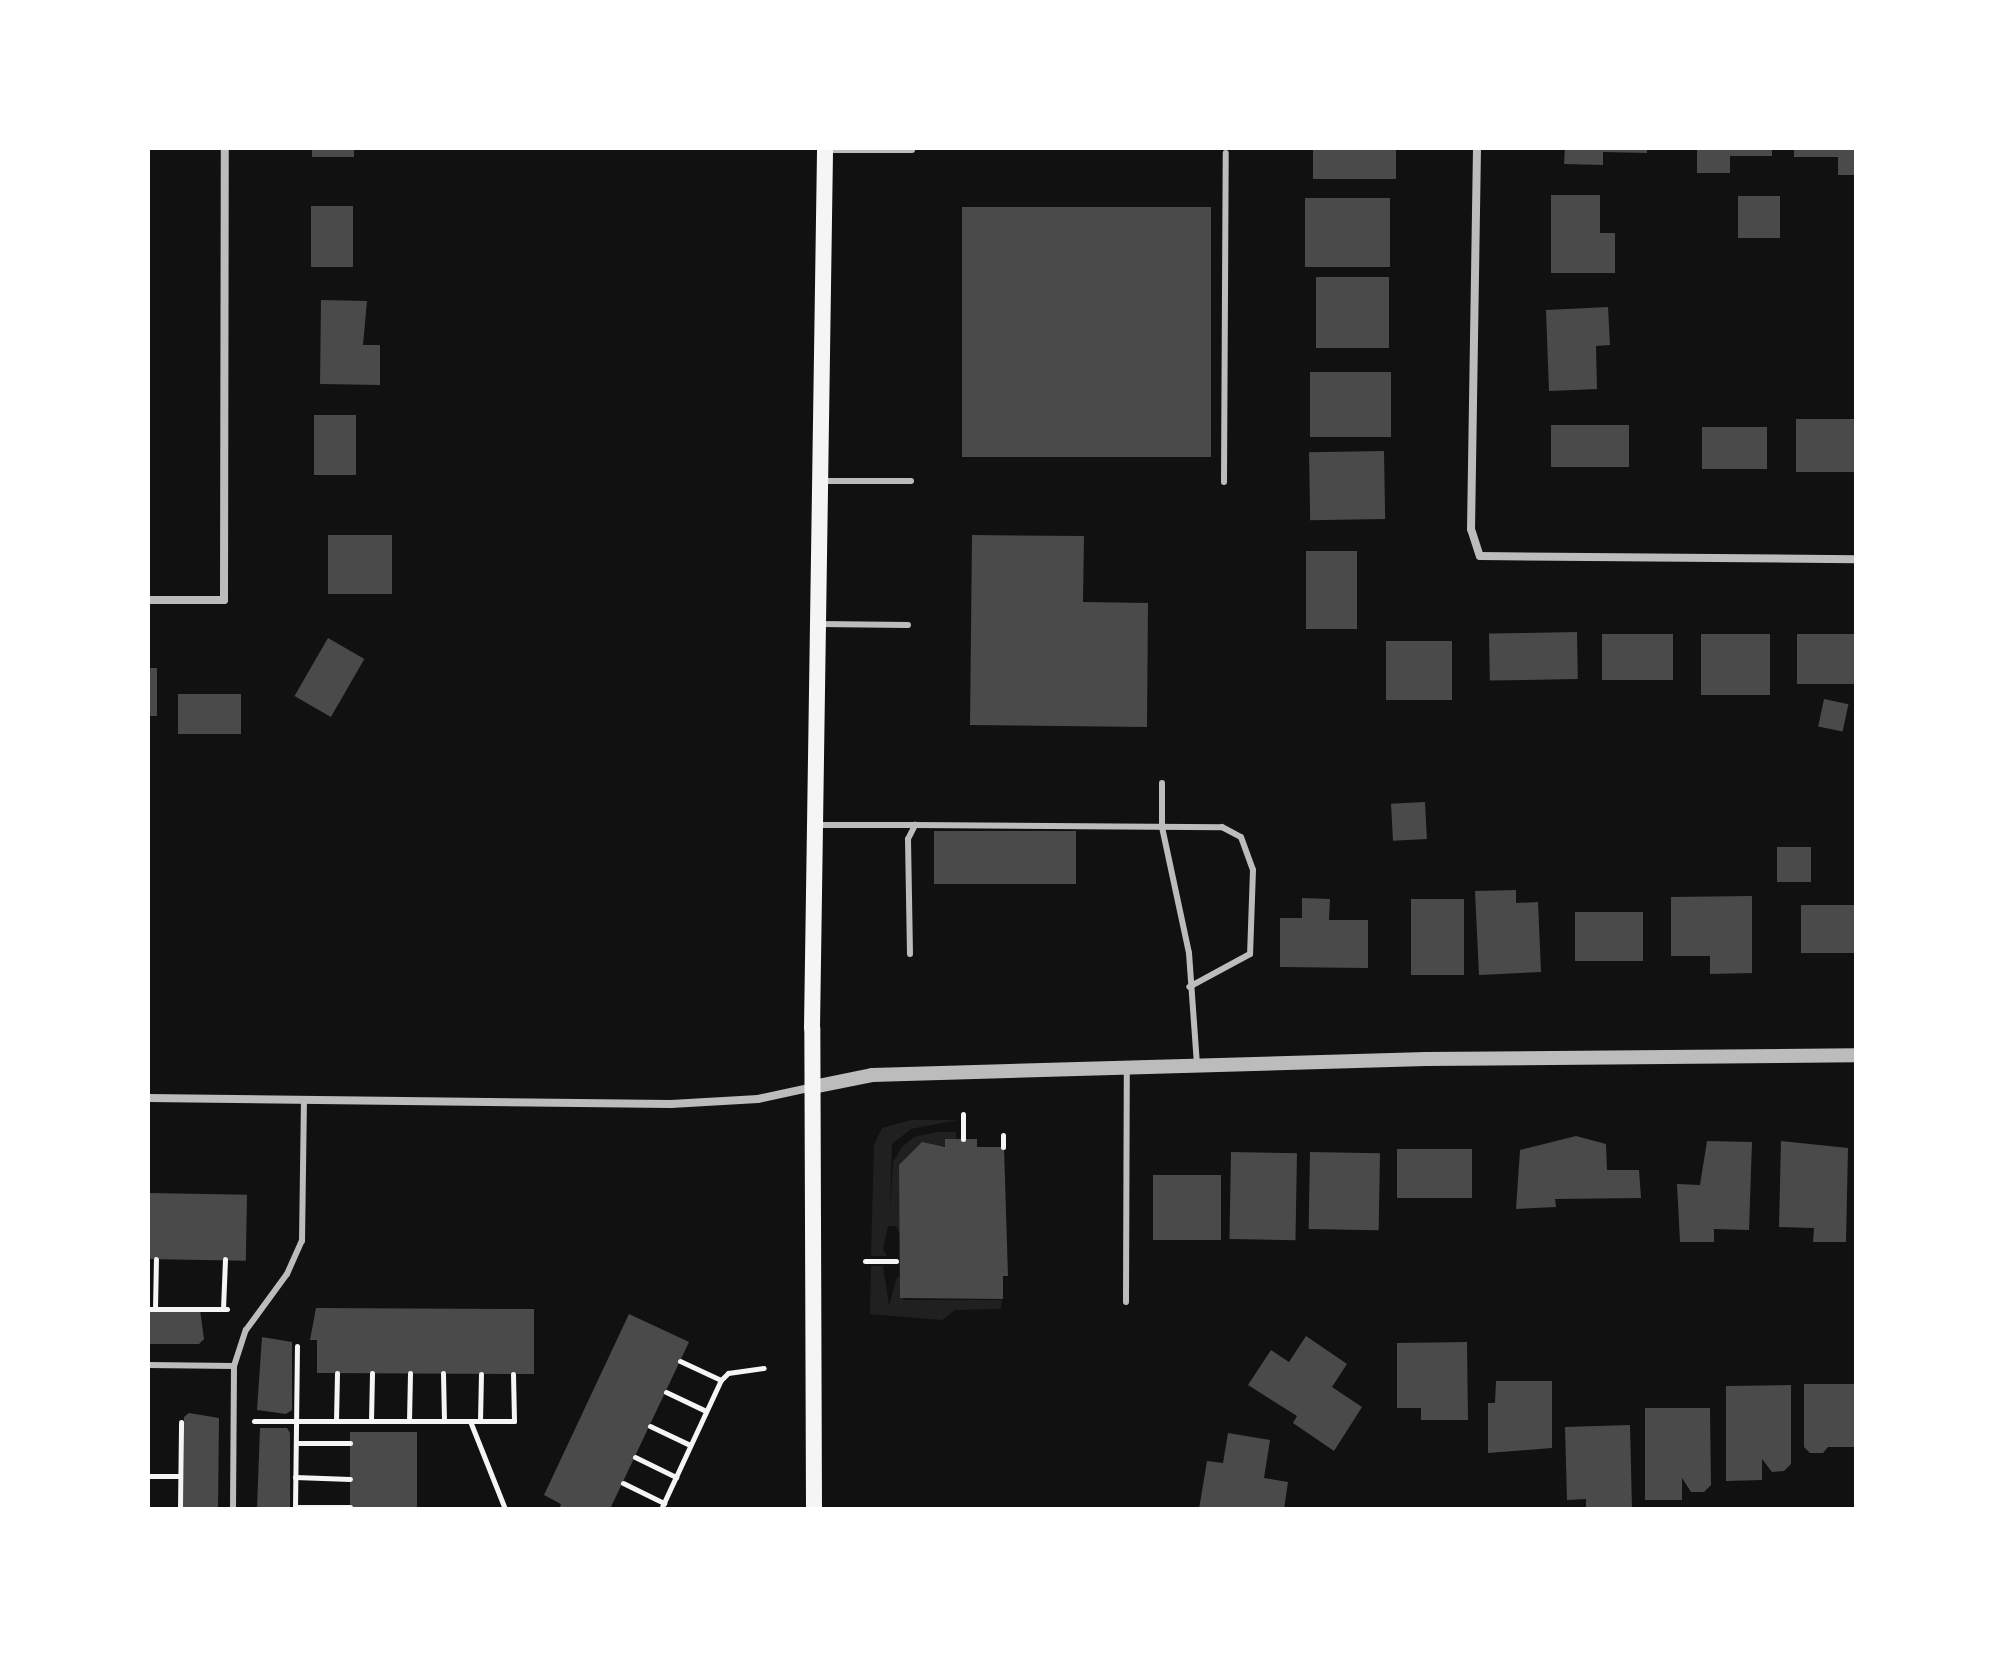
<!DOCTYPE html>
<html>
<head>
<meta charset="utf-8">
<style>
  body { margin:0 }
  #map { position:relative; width:2004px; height:1657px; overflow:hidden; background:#111; font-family:Figtree,sans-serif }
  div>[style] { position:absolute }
  .green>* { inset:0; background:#202020 }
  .building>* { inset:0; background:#4a4a4a; transform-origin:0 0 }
  .path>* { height:5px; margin:-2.5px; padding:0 2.5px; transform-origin:2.5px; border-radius:2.5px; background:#f5f5f5 }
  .service>* { height:6px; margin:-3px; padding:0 3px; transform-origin:3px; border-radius:3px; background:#bcbcbc }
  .minor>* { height:8px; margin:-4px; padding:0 4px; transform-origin:4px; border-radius:4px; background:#bcbcbc }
  .tertiary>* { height:14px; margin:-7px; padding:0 7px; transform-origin:7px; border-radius:7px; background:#bcbcbc }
  .secondary>* { height:16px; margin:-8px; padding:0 8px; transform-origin:8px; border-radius:8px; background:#f5f5f5 }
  span { translate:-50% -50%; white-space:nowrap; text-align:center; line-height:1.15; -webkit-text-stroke:8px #fff; paint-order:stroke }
  .frame { position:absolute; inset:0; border:150px solid #fff; pointer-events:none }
</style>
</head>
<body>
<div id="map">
  <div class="green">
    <div style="clip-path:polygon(911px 1120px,957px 1120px,911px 1129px,892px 1144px,890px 1211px,893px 1162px,902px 1147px,914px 1137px,937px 1132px,956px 1132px,957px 1146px,924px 1146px,902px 1238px,896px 1226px,888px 1226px,883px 1249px,887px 1256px,871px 1256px,874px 1145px,882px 1128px)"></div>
    <div style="clip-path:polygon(871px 1266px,883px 1266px,889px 1306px,897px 1277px,902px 1278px,903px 1300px,1002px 1300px,1001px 1309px,955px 1310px,942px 1320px,870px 1314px)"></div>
  </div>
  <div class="building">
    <div style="left:312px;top:148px;width:42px;height:9px"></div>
    <div style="left:1313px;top:148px;width:83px;height:31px"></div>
    <div style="clip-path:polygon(1565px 148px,1647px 148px,1647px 153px,1603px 152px,1603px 165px,1564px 164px)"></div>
    <div style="clip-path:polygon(1697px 148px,1772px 148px,1772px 156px,1730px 156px,1730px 173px,1697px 173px)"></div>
    <div style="clip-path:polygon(1794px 148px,1856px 148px,1856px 175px,1838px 175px,1838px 157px,1794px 157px)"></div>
    <div style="clip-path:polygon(1551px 195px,1600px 195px,1600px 233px,1615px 233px,1615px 273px,1551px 273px)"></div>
    <div style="left:1738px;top:196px;width:42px;height:42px"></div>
    <div style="left:1390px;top:198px;width:69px;height:85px;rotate:90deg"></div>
    <div style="left:311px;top:206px;width:42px;height:61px"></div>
    <div style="left:962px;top:207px;width:249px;height:250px"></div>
    <div style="left:1316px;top:277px;width:73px;height:71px"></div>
    <div style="clip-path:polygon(321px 300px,367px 301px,363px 345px,380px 345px,380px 385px,320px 384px)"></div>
    <div style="clip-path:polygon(1608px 307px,1610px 345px,1596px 346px,1597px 389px,1549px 391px,1546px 310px)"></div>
    <div style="left:1310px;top:372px;width:81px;height:65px"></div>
    <div style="left:314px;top:415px;width:42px;height:60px"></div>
    <div style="left:1796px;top:419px;width:60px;height:53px"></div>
    <div style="left:1551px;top:425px;width:78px;height:42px"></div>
    <div style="left:1702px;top:427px;width:65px;height:42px"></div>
    <div style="left:1384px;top:451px;width:68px;height:75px;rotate:89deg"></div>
    <div style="left:328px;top:535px;width:64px;height:59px"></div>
    <div style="clip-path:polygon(972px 535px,1084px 536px,1083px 602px,1148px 603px,1147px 727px,970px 725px)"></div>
    <div style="left:1306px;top:551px;width:51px;height:78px"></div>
    <div style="left:1577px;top:632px;width:47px;height:88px;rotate:89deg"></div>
    <div style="left:1602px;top:634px;width:71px;height:46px"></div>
    <div style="left:1701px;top:634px;width:69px;height:61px"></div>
    <div style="left:1797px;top:634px;width:59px;height:50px"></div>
    <div style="left:328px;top:638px;width:42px;height:67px;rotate:30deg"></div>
    <div style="left:1386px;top:641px;width:66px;height:59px"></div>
    <div style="left:148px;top:668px;width:9px;height:48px"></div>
    <div style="left:178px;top:694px;width:63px;height:40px"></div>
    <div style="left:1824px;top:699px;width:25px;height:28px;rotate:12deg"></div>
    <div style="left:1425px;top:802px;width:37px;height:34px;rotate:87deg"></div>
    <div style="left:1076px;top:831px;width:53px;height:142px;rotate:90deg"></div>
    <div style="left:1777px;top:847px;width:34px;height:35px"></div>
    <div style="clip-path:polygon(1516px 890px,1516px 903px,1538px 902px,1541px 972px,1479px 975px,1475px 891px)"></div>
    <div style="clip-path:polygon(1752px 896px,1752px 973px,1710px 974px,1710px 956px,1671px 956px,1671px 897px)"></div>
    <div style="clip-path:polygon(1302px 898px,1330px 899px,1329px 920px,1368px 920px,1368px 968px,1280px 967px,1280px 918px,1302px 918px)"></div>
    <div style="left:1411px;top:899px;width:53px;height:76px"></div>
    <div style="left:1801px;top:905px;width:55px;height:48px"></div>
    <div style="left:1575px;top:912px;width:68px;height:49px"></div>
    <div style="clip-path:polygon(1576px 1136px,1606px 1144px,1607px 1170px,1639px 1170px,1641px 1198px,1555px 1199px,1556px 1207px,1516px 1209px,1520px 1150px)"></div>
    <div style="clip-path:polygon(945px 1139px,977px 1139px,977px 1147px,1004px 1147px,1008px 1276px,1003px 1276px,1003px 1299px,900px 1298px,899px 1165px,922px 1142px,945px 1147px)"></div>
    <div style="clip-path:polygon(1707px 1141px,1752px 1142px,1749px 1230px,1714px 1229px,1714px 1242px,1680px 1242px,1677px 1184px,1700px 1185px)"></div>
    <div style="clip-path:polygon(1781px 1141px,1848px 1148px,1846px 1242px,1813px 1242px,1814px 1228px,1779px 1227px)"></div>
    <div style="left:1397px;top:1149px;width:75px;height:49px"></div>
    <div style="left:1231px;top:1152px;width:66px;height:87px;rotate:1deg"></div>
    <div style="left:1310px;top:1152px;width:70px;height:77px;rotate:1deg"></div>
    <div style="left:1153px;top:1175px;width:68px;height:65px"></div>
    <div style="left:148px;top:1193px;width:99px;height:66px;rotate:1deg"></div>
    <div style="clip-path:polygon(316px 1308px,534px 1309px,534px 1374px,317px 1373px,317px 1340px,310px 1340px)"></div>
    <div style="clip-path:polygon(148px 1310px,200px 1310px,204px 1339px,199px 1344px,148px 1344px)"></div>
    <div style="clip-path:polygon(629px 1314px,689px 1342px,610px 1509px,559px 1509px,561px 1504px,544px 1495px)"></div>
    <div style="clip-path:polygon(1306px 1336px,1347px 1364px,1332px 1387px,1362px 1407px,1334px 1451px,1293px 1423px,1297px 1416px,1248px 1385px,1271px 1350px,1289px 1362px)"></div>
    <div style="clip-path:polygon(262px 1337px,292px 1342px,292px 1410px,286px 1414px,257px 1410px)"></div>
    <div style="clip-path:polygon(1467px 1342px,1468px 1420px,1421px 1420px,1421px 1408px,1397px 1408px,1397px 1343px)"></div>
    <div style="clip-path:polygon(1496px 1381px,1552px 1381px,1552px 1448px,1488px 1453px,1488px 1403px,1495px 1403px)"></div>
    <div style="clip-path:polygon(1804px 1384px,1856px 1384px,1856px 1447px,1828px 1447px,1823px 1453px,1810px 1453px,1804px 1447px)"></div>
    <div style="clip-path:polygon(1791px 1385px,1791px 1464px,1784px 1471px,1772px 1472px,1762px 1459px,1762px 1480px,1726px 1481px,1726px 1386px)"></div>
    <div style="clip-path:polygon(1645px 1408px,1710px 1408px,1711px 1485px,1704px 1492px,1691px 1492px,1682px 1478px,1682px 1500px,1645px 1500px)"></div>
    <div style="clip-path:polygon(189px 1413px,219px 1418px,218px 1509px,183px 1509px,184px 1417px)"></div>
    <div style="clip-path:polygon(1630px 1425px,1632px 1509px,1586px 1509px,1586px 1499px,1567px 1500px,1565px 1427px)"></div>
    <div style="clip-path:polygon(260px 1428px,287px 1428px,290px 1433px,290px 1509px,257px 1509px)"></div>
    <div style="left:350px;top:1432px;width:67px;height:77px"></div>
    <div style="clip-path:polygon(1228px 1433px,1270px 1440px,1264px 1478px,1288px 1482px,1284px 1509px,1199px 1509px,1207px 1461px,1223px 1463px)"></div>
  </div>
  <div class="path">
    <div style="left:963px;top:1114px;width:25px;rotate:90deg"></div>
    <div style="left:1003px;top:1147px;width:12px;rotate:-90deg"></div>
    <div style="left:865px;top:1261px;width:31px"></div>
    <div style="left:148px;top:1309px;width:79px"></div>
    <div style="left:155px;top:1309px;width:50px;rotate:-88.9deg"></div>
    <div style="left:223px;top:1309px;width:50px;rotate:-87.7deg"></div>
    <div style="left:680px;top:1361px;width:45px;rotate:24.9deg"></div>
    <div style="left:443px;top:1373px;width:48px;rotate:88.8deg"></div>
    <div style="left:666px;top:1392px;width:44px;rotate:25.4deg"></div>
    <div style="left:254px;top:1421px;width:216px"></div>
    <div style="left:470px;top:1421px;width:95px;rotate:68.3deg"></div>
    <div style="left:336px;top:1421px;width:48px;rotate:-88.8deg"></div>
    <div style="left:371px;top:1421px;width:48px;rotate:-88.8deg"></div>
    <div style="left:409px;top:1421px;width:48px;rotate:-88.8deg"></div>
    <div style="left:470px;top:1421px;width:44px"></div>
    <div style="left:514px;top:1421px;width:47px;rotate:-91.2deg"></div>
    <div style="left:480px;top:1421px;width:47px;rotate:-88.8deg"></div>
    <div style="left:650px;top:1426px;width:44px;rotate:25.4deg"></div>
    <div style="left:296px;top:1443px;width:54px"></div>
    <div style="left:635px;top:1457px;width:46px;rotate:26deg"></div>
    <div style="left:148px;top:1476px;width:32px"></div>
    <div style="left:295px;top:1477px;width:55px;rotate:2.1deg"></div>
    <div style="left:623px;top:1483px;width:46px;rotate:26deg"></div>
    <div style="left:295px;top:1507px;width:55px"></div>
    <div style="left:180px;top:1509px;width:87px;rotate:-89.3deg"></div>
    <div style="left:295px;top:1509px;width:163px;rotate:-89.3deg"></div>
    <div style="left:661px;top:1509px;width:142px;rotate:-65.1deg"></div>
    <div style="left:721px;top:1380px;width:10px;rotate:-45deg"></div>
    <div style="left:728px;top:1373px;width:36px;rotate:-8deg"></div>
  </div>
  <div class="service">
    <div style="left:827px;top:150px;width:85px"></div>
    <div style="left:823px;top:481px;width:88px"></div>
    <div style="left:1224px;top:482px;width:329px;rotate:-89.7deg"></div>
    <div style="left:820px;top:624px;width:88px;rotate:0.7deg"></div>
    <div style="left:1162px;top:783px;width:44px;rotate:90deg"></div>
    <div style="left:1162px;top:827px;width:129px;rotate:77.9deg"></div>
    <div style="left:1189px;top:953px;width:111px;rotate:85.9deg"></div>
    <div style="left:818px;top:825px;width:97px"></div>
    <div style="left:910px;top:954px;width:115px;rotate:-91deg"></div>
    <div style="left:908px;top:839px;width:16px;rotate:-63deg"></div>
    <div style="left:915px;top:825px;width:307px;rotate:0.4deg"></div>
    <div style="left:1222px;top:827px;width:21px;rotate:28deg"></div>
    <div style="left:1241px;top:837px;width:35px;rotate:70deg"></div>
    <div style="left:1253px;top:870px;width:84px;rotate:92deg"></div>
    <div style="left:1250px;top:954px;width:69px;rotate:151.6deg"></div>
    <div style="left:1126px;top:1302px;width:232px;rotate:-89.8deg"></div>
    <div style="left:148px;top:1365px;width:86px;rotate:0.7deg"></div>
    <div style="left:233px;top:1509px;width:143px;rotate:-89.6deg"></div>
    <div style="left:234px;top:1366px;width:38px;rotate:-72deg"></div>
    <div style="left:246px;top:1330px;width:69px;rotate:-53.8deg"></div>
    <div style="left:287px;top:1274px;width:36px;rotate:-66deg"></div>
    <div style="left:302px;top:1241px;width:142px;rotate:-89.2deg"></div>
  </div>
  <div class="minor">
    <div style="left:1477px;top:148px;width:381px;rotate:90.9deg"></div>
    <div style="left:1471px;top:529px;width:28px;rotate:72deg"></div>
    <div style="left:1480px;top:556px;width:376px;rotate:0.5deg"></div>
    <div style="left:148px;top:600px;width:76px"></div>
    <div style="left:224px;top:600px;width:452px;rotate:-89.9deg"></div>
    <div style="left:148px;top:1098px;width:523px;rotate:0.66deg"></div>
    <div style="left:671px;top:1104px;width:87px;rotate:-3.3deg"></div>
    <div style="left:758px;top:1099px;width:56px;rotate:-12.3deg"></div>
  </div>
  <div class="tertiary">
    <div style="left:813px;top:1087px;width:60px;rotate:-11.5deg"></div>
    <div style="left:872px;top:1075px;width:554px;rotate:-1.65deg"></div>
    <div style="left:1426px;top:1059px;width:430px;rotate:-0.5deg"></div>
  </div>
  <div class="secondary">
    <div style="left:814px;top:1509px;width:481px;rotate:-90.2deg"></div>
    <div style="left:812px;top:1028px;width:880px;rotate:-89.15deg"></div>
  </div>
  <div class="frame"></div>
</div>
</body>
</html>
